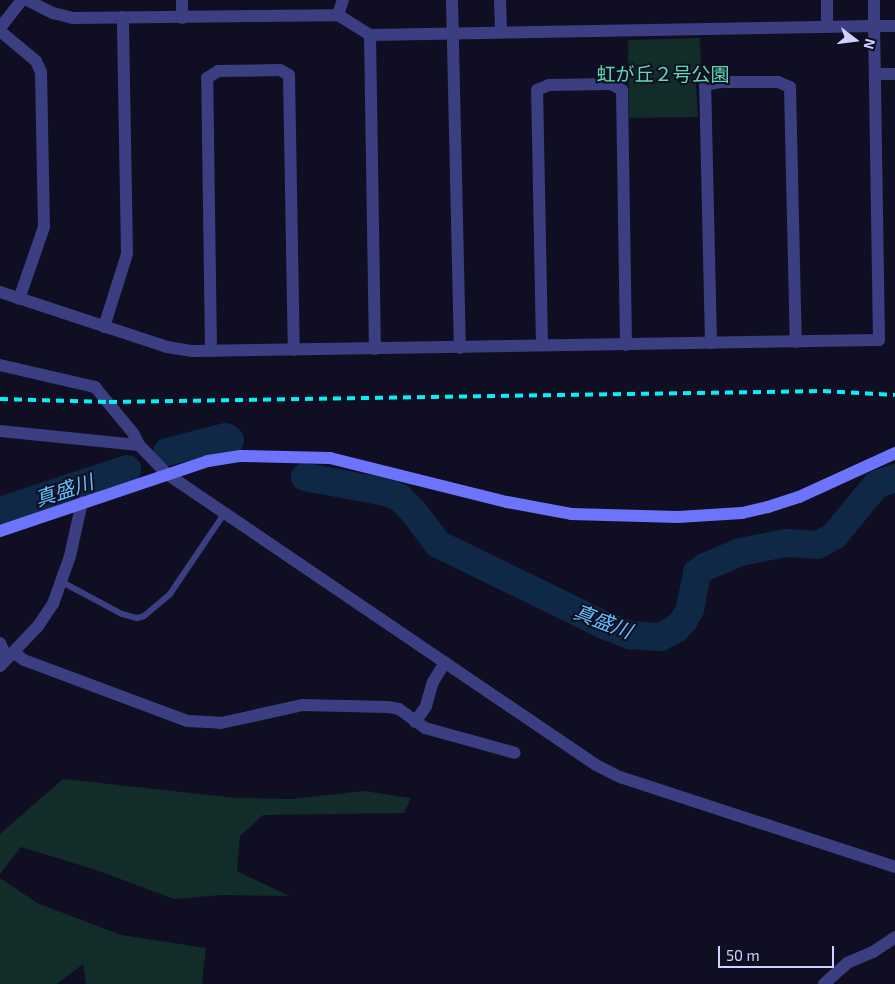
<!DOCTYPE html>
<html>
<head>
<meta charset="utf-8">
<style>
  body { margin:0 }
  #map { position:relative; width:895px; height:984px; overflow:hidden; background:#100e23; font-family:"Exo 2","Noto Sans JP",sans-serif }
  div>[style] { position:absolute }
  .green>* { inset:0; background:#122c29 }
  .river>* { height:28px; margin:-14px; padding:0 14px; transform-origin:14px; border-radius:14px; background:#0f2846 }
  .lane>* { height:6px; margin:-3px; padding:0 3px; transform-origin:3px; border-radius:3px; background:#3b3e80 }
  .street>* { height:12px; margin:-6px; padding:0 6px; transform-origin:6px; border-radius:6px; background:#3b3e80 }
  .secondary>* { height:12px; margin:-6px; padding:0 6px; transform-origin:6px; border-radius:6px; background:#6b74fb }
  .rail>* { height:4px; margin-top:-2px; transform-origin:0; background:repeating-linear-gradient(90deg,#07f0f4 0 8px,transparent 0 14px) }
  span { translate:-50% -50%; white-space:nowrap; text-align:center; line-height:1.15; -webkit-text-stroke:4px #100e23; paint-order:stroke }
  .park-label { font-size:19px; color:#5fdcb2 }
  .water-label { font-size:20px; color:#63c1fa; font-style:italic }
  .north { position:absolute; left:830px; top:15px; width:50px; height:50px; -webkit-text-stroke:4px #100e23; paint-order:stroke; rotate:105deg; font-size:14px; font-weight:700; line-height:20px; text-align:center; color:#d3d1fe }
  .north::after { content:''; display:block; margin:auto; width:18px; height:22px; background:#d3d1fe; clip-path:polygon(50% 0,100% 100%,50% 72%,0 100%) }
  .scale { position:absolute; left:718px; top:946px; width:116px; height:22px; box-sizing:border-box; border:2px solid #d3d1fe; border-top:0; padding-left:6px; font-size:15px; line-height:18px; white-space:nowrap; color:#d3d1fe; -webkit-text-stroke:4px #100e23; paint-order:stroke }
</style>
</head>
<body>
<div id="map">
  <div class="green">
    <div style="clip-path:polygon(700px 38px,701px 77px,696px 84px,698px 117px,629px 118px,628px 40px)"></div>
    <div style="clip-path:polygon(63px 779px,237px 798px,292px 799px,364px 791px,411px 798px,404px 813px,263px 815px,240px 836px,237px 871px,289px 896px,222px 895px,174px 899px,96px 870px,21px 847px,0 874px,0 834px)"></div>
    <div style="clip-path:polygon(0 878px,37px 903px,121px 935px,206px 948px,202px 984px,86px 984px,83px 964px,57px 984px,0 984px)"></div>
  </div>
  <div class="river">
    <div style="left:167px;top:452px;width:61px;rotate:-14.3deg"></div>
    <div style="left:226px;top:437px;width:5px;rotate:37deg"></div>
    <div style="left:305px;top:477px;width:82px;rotate:10.5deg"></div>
    <div style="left:386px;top:492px;width:15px;rotate:23deg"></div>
    <div style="left:400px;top:498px;width:18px;rotate:45deg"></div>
    <div style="left:413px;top:511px;width:41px;rotate:52.9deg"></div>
    <div style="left:438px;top:544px;width:187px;rotate:26deg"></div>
    <div style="left:606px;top:626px;width:26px;rotate:21deg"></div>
    <div style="left:630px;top:635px;width:30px;rotate:4deg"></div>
    <div style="left:660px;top:637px;width:18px;rotate:-27deg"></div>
    <div style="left:676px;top:629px;width:12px;rotate:-48deg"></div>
    <div style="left:684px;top:620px;width:13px;rotate:-61deg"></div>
    <div style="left:690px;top:609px;width:37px;rotate:-79deg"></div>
    <div style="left:697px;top:573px;width:10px;rotate:-37deg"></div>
    <div style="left:705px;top:567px;width:39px;rotate:-23deg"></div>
    <div style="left:741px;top:552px;width:45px;rotate:-11.6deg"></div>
    <div style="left:785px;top:543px;width:33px;rotate:3deg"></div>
    <div style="left:818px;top:545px;width:20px;rotate:-30deg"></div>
    <div style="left:835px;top:535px;width:65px;rotate:-50.6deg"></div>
    <div style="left:876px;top:485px;width:20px;rotate:-20deg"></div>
    <div style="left:0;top:511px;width:134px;rotate:-18.3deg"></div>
  </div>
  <div class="lane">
    <div style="left:62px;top:582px;width:68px;rotate:28.1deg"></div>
    <div style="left:122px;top:614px;width:16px;rotate:15deg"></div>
    <div style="left:137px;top:618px;width:7px;rotate:-16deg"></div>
    <div style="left:144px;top:616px;width:34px;rotate:-40deg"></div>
    <div style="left:170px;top:594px;width:97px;rotate:-56deg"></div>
  </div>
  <div class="street">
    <div style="left:27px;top:0;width:29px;rotate:27deg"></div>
    <div style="left:53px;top:13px;width:21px;rotate:14deg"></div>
    <div style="left:73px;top:18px;width:265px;rotate:-0.6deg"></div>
    <div style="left:182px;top:0;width:18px;rotate:90deg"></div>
    <div style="left:452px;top:0;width:348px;rotate:88.7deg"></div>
    <div style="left:500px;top:0;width:32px;rotate:88deg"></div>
    <div style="left:827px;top:0;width:27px;rotate:90deg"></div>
    <div style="left:874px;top:0;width:26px;rotate:90deg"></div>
    <div style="left:874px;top:26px;width:21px"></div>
    <div style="left:0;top:28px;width:36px;rotate:-52deg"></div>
    <div style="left:0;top:31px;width:47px;rotate:39.8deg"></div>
    <div style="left:36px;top:61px;width:12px;rotate:66deg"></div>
    <div style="left:41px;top:72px;width:155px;rotate:88.9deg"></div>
    <div style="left:44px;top:227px;width:76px;rotate:109.1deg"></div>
    <div style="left:370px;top:35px;width:314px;rotate:89.1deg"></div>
    <div style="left:875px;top:74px;width:20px"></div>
    <div style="left:0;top:292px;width:176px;rotate:18.2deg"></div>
    <div style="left:167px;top:347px;width:26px;rotate:9deg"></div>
    <div style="left:193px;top:351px;width:686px;rotate:-0.92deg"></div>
    <div style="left:879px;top:340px;width:314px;rotate:-90.9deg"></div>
    <div style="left:874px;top:26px;width:504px;rotate:178.98deg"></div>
    <div style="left:370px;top:35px;width:38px;rotate:-148deg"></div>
    <div style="left:338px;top:15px;width:16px;rotate:-72deg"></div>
    <div style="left:104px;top:327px;width:77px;rotate:-72.5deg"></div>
    <div style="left:127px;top:254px;width:237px;rotate:-91deg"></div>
    <div style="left:711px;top:343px;width:258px;rotate:-91.3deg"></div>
    <div style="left:705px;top:85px;width:16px;rotate:-11deg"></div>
    <div style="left:721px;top:82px;width:57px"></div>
    <div style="left:778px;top:82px;width:13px;rotate:23deg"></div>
    <div style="left:790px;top:87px;width:255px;rotate:88.7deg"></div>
    <div style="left:542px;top:345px;width:255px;rotate:-91.1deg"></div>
    <div style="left:537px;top:90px;width:13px;rotate:-23deg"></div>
    <div style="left:549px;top:85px;width:62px;rotate:-0.9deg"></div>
    <div style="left:611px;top:84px;width:13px;rotate:29deg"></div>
    <div style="left:622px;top:90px;width:255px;rotate:89.1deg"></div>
    <div style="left:211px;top:351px;width:273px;rotate:-90.8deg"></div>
    <div style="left:207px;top:78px;width:13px;rotate:-32deg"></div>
    <div style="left:218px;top:71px;width:62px;rotate:-0.9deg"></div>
    <div style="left:280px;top:70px;width:10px;rotate:29deg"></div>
    <div style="left:289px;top:75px;width:275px;rotate:89deg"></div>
    <div style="left:0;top:365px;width:98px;rotate:13deg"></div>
    <div style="left:95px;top:387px;width:60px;rotate:50.4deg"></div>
    <div style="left:133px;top:433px;width:13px;rotate:63deg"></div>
    <div style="left:139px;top:445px;width:40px;rotate:46deg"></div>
    <div style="left:167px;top:474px;width:518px;rotate:34.15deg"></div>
    <div style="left:596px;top:765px;width:27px;rotate:27deg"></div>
    <div style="left:620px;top:777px;width:289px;rotate:18.1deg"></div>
    <div style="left:0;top:431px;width:140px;rotate:5.8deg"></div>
    <div style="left:0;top:643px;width:17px;rotate:66deg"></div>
    <div style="left:14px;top:653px;width:12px;rotate:35deg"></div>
    <div style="left:24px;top:660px;width:174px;rotate:20.5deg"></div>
    <div style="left:187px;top:721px;width:34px;rotate:3deg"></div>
    <div style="left:221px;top:723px;width:84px;rotate:-12.4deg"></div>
    <div style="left:303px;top:705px;width:85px;rotate:1.3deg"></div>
    <div style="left:388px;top:707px;width:11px;rotate:10deg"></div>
    <div style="left:399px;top:709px;width:32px;rotate:36deg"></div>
    <div style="left:425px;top:728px;width:93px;rotate:15.5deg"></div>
    <div style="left:0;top:666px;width:55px;rotate:-46.5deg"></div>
    <div style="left:38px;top:626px;width:27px;rotate:-56deg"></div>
    <div style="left:53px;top:604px;width:51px;rotate:-70.5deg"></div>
    <div style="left:70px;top:556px;width:55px;rotate:-77.5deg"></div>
    <div style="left:415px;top:722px;width:19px;rotate:-55deg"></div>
    <div style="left:426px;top:706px;width:25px;rotate:-74deg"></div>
    <div style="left:433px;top:682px;width:23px;rotate:-59deg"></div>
    <div style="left:824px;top:984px;width:31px;rotate:-42deg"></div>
    <div style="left:847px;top:963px;width:28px;rotate:-23deg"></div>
    <div style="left:873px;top:952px;width:27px;rotate:-34deg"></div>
  </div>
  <div class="secondary">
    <div style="left:0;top:531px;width:219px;rotate:-18.6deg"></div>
    <div style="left:208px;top:461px;width:33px;rotate:-9deg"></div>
    <div style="left:241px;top:456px;width:89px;rotate:1.3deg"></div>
    <div style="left:330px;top:458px;width:182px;rotate:14deg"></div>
    <div style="left:507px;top:502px;width:65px;rotate:10.6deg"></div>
    <div style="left:571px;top:514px;width:107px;rotate:1.6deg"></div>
    <div style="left:678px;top:517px;width:64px;rotate:-3.6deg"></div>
    <div style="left:742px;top:513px;width:27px;rotate:-13deg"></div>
    <div style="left:768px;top:507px;width:33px;rotate:-18deg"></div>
    <div style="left:799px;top:497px;width:106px;rotate:-24.6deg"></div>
  </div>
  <div class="rail">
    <div style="left:0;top:399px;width:109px;rotate:1.6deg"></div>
    <div style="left:109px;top:402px;width:714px;rotate:-0.88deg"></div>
    <div style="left:823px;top:391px;width:72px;rotate:3.2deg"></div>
  </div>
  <div class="park-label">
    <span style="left:663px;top:74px">虹が丘２号公園</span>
  </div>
  <div class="water-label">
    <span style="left:64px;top:490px;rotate:-18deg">真盛川</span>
    <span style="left:603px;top:621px;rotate:21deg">真盛川</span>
  </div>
  <div class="north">N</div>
  <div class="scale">50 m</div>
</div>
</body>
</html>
